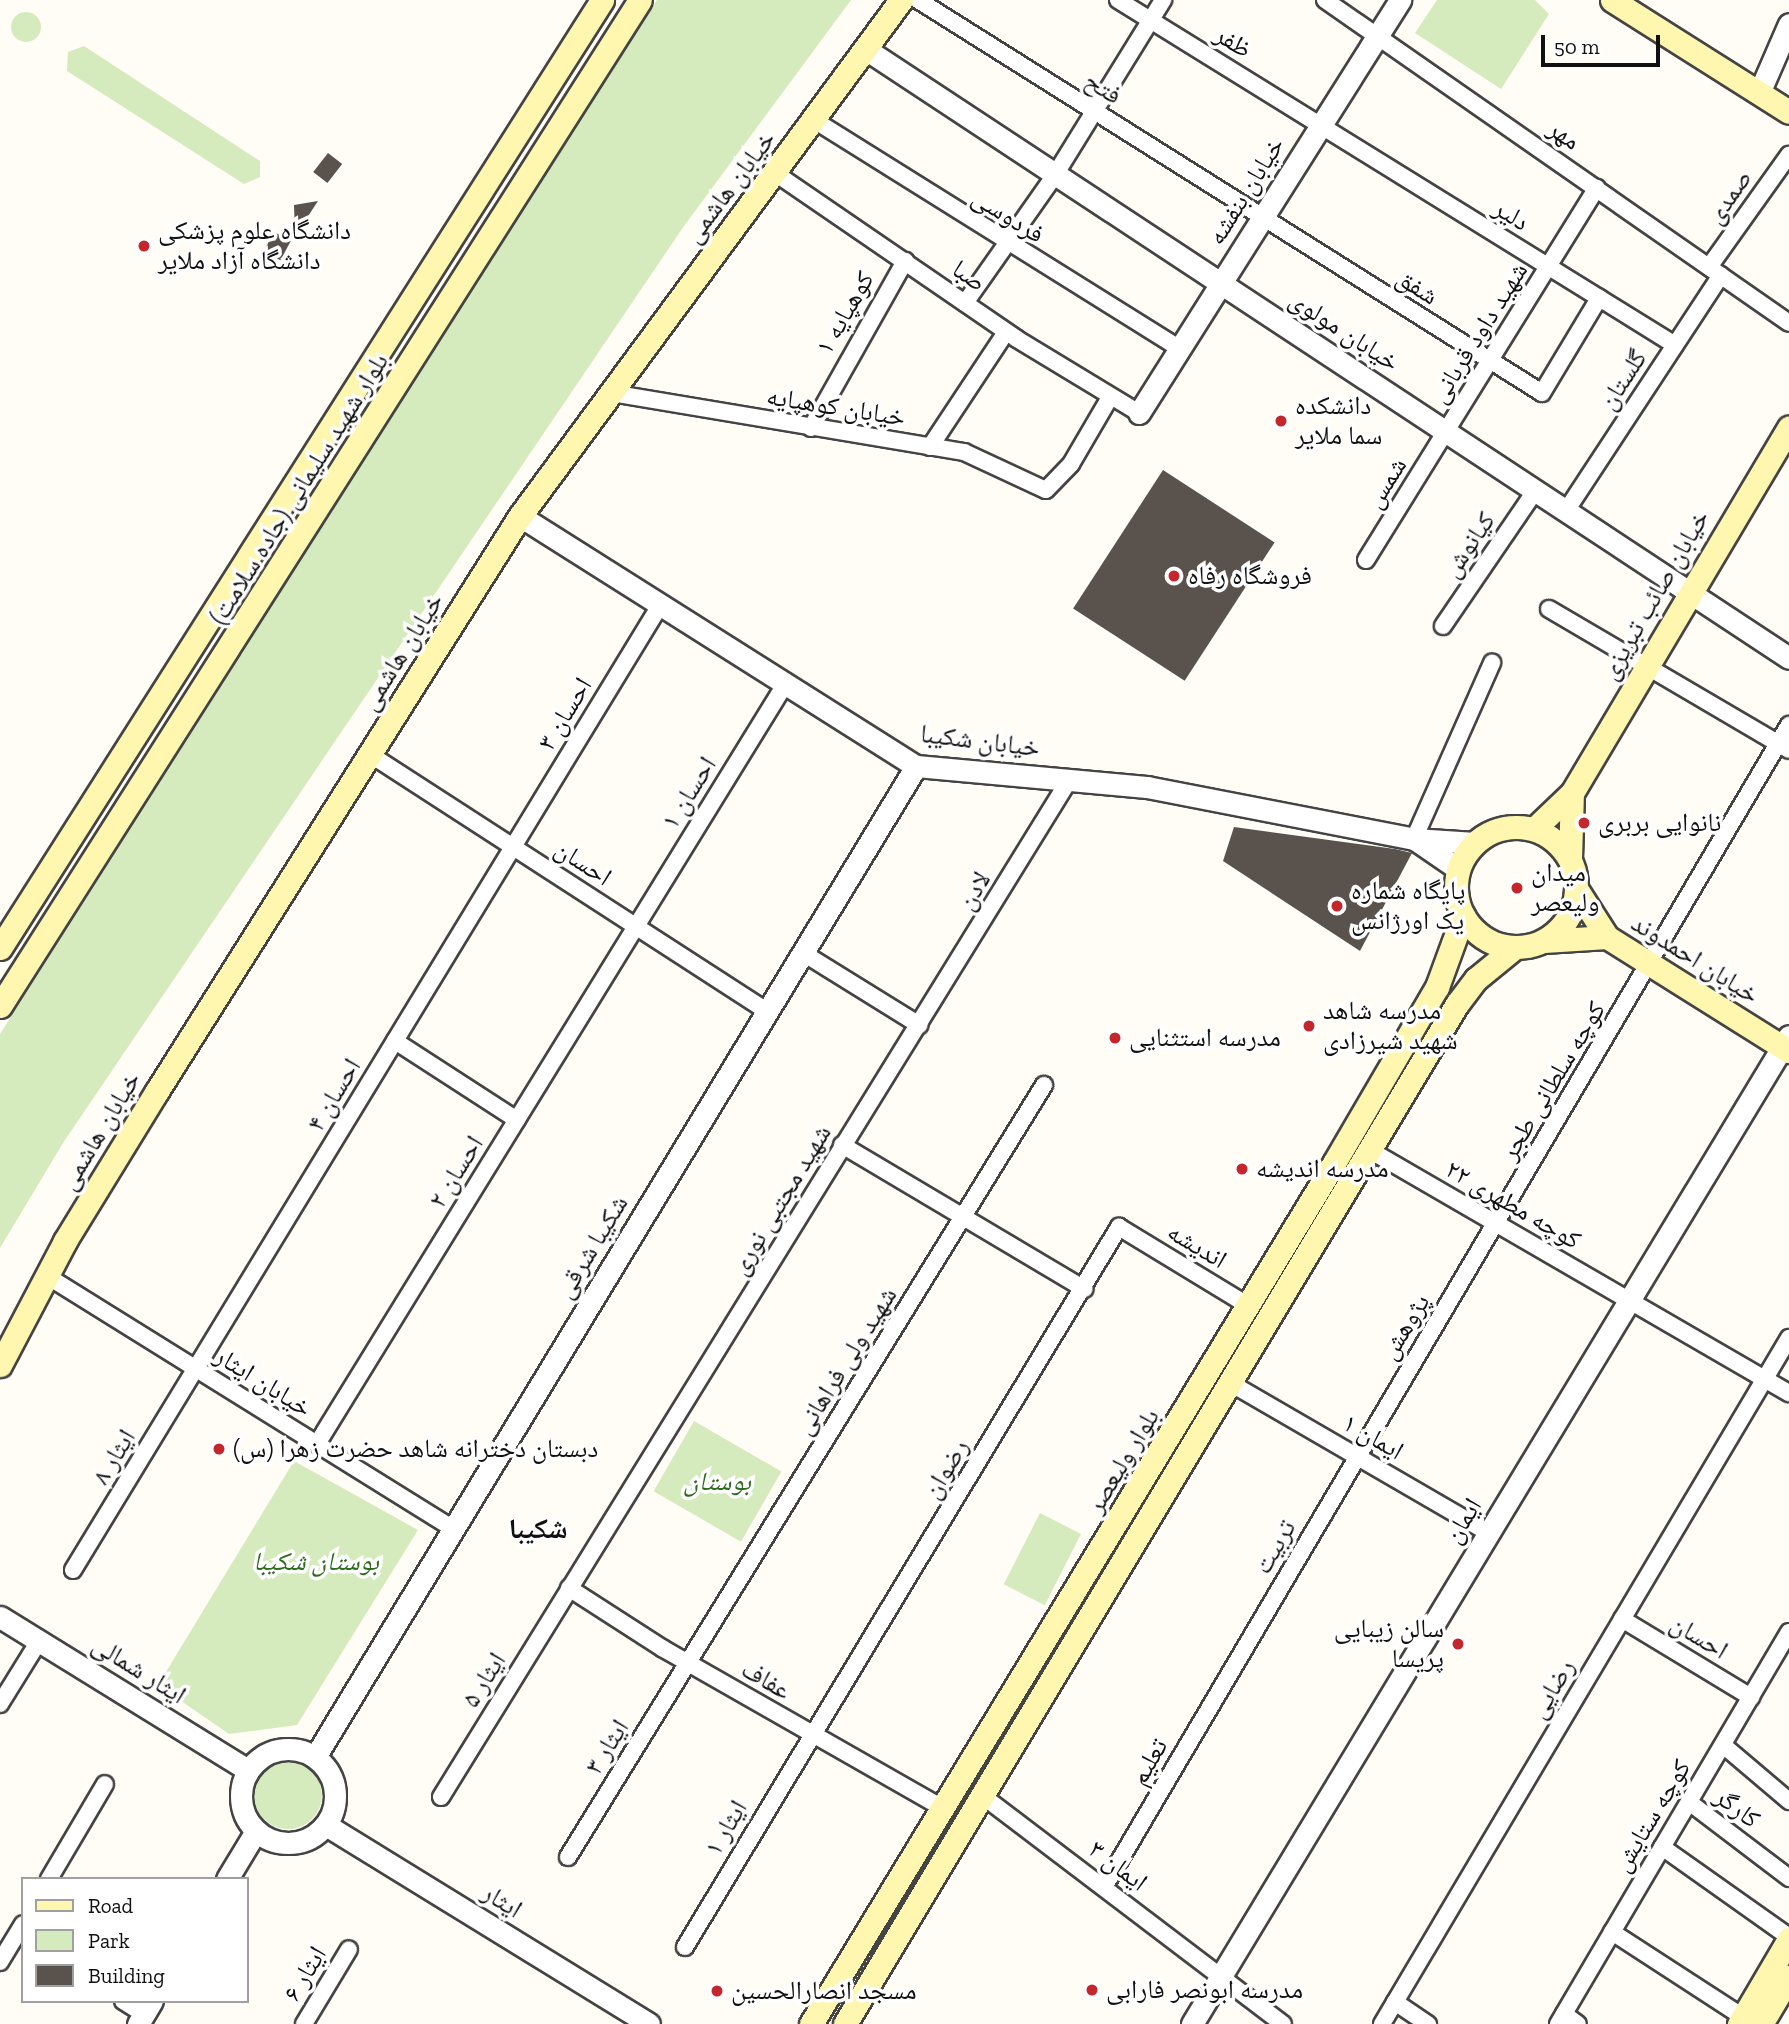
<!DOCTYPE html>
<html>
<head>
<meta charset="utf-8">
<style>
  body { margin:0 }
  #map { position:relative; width:1789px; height:2024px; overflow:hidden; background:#fffdf5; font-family:"Zilla Slab","Noto Naskh Arabic",serif }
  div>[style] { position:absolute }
  .green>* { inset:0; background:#d5ebbd; transform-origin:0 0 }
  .round { border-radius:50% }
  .building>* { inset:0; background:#5a524d; transform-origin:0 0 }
  .roads { filter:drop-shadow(2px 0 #444) drop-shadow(-2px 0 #444) drop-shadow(0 2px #444) drop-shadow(0 -2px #444) }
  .minor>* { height:16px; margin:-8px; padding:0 8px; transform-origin:8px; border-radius:8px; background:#fff }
  .tertiary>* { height:21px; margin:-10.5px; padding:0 10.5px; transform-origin:10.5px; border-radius:10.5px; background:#fff }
  .tertiary>.ring { margin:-10.5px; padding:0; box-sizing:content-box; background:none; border:21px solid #fff; border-radius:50% }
  .secondary>* { height:23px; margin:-11.5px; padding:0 11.5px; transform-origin:11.5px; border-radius:11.5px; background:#fff6b0 }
  .secondary>.ring { margin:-11.5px; padding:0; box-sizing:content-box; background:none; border:23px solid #fff6b0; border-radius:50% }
  .dots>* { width:19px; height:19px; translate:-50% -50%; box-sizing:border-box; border:4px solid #fff; border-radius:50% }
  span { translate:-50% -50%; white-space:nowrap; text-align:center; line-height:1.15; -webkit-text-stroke:7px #fff; paint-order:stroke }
  .street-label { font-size:26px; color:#111 }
  .poi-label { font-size:26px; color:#111 }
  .left { translate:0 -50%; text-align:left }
  .right { translate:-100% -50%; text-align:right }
  .park-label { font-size:26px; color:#2f6b1f; font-style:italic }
  .neighbourhood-label { font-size:28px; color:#111; font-weight:700 }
  .legend { position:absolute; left:21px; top:1877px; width:228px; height:126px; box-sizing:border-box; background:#fff; border:2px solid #a0a0a0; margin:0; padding:9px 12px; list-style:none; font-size:21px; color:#111 }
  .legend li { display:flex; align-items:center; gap:14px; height:35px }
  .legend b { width:35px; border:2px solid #a0a0a0 }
  .scale { position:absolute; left:1541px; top:35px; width:119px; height:32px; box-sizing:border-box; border:4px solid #111; border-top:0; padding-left:9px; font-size:21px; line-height:24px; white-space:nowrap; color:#111; -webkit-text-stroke:5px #fff; paint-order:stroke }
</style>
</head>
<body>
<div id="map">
  <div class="green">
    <div style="clip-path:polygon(657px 0,851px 0,684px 226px,63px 1143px,0 1248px,0 1034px)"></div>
    <div style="clip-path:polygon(1437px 0,1535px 0,1549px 14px,1501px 89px,1415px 33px)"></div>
    <div class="round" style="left:11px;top:12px;width:30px;height:30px"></div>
    <div style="clip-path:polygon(84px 46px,260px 161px,260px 177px,244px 184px,67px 71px,68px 52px)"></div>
    <div style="left:694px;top:1421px;width:101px;height:81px;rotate:30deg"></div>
    <div style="clip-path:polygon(294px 1461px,418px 1530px,297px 1725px,229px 1734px,158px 1685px)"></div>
    <div style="left:1040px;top:1513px;width:46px;height:80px;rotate:27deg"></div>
    <div class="round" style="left:254px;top:1761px;width:68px;height:68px"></div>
  </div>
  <div class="building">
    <div style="left:328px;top:153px;width:18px;height:24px;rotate:38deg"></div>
    <div style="clip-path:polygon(318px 201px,295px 236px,294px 205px)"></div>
    <div style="left:274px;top:232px;width:19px;height:22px;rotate:28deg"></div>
    <div style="left:1163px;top:470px;width:133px;height:165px;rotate:33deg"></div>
    <div style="clip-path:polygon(1234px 827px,1395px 849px,1412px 853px,1360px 951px,1223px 861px)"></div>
  </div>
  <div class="roads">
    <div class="minor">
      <div style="left:918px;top:0;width:737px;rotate:32.2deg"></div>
      <div style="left:1542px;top:393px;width:111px;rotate:-59deg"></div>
      <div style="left:1118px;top:0;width:655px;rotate:31.77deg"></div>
      <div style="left:1325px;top:0;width:565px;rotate:34.84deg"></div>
      <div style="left:814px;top:120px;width:432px;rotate:32deg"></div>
      <div style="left:775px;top:173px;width:293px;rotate:34.4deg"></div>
      <div style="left:1017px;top:339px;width:143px;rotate:31.2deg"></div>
      <div style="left:1709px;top:267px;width:138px;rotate:-54.5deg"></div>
      <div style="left:965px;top:303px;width:156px;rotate:-54.9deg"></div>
      <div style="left:1055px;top:175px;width:206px;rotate:-58.3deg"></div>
      <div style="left:611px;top:393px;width:358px;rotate:9.5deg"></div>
      <div style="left:964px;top:452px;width:90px;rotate:24.9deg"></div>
      <div style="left:1046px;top:490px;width:36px;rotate:-46deg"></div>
      <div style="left:1071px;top:464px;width:75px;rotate:-59.7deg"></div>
      <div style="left:811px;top:428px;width:192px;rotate:-60.6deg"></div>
      <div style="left:930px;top:447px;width:138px;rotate:-56.5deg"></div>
      <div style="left:1566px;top:511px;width:282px;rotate:-56.7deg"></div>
      <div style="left:1366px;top:560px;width:438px;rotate:-58.2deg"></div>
      <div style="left:1549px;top:609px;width:278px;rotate:30.4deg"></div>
      <div style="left:1443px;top:626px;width:163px;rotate:-55.7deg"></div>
      <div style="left:371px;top:755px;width:472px;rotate:32.9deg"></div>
      <div style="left:1414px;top:839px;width:193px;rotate:-66.1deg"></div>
      <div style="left:803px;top:953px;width:137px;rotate:31.8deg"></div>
      <div style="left:395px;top:1041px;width:145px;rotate:32.9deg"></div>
      <div style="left:842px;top:1145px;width:282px;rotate:30.7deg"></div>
      <div style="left:1373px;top:1152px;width:481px;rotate:30.1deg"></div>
      <div style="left:47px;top:1276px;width:478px;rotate:31.9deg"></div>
      <div style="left:1232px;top:1384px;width:297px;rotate:30.1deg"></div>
      <div style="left:317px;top:1444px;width:890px;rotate:-58.36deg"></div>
      <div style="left:73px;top:1570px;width:1127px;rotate:-58.68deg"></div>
      <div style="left:569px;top:1588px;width:111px;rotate:32.8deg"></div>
      <div style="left:662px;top:1648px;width:323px;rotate:29.7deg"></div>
      <div style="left:1622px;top:1619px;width:151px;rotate:31.2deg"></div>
      <div style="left:0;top:1704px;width:74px;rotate:-58.2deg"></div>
      <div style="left:1723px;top:1745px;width:87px;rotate:40.3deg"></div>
      <div style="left:441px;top:1797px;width:1195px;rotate:-58.3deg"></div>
      <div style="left:984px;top:1797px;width:375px;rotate:37.2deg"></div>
      <div style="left:1689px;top:1802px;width:126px;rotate:37.2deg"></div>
      <div style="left:1662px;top:1847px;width:156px;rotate:35.3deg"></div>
      <div style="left:568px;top:1857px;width:907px;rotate:-58.34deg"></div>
      <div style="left:49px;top:1879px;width:110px;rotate:-59.5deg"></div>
      <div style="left:1104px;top:1887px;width:1349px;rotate:-59.48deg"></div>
      <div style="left:1612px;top:1932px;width:156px;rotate:33deg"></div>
      <div style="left:685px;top:1947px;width:841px;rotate:-58.92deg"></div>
      <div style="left:1119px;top:1227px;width:152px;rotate:31.3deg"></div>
      <div style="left:0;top:1962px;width:44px;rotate:-58.8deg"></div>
      <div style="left:123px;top:2001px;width:25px;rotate:32deg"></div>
      <div style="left:1395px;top:2002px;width:40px;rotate:34deg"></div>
      <div style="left:1564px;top:2014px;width:17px;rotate:36deg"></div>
      <div style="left:304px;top:2024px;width:87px;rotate:-59deg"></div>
      <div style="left:1382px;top:2024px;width:798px;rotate:-59.32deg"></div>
      <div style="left:1558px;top:2024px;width:455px;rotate:-59.5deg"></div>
    </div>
    <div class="tertiary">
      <div style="left:867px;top:50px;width:1104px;rotate:33.4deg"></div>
      <div style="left:1759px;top:93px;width:75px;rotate:-66.5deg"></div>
      <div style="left:1139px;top:413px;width:489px;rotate:-57.7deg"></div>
      <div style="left:520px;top:516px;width:468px;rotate:32.3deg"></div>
      <div style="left:916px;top:766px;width:232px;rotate:5.2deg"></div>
      <div style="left:1147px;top:787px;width:272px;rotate:11deg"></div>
      <div style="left:1414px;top:839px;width:61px;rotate:3.8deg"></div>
      <div style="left:1416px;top:840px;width:51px;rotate:34.6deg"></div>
      <div style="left:0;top:1617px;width:291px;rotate:31.7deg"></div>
      <div class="ring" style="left:241px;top:1749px;width:73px;height:73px"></div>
      <div style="left:315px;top:1757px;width:1159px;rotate:-58.76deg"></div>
      <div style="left:326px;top:1825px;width:379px;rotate:31.6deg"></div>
      <div style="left:227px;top:1879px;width:56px;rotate:-58.9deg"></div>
      <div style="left:138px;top:2024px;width:27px;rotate:-59deg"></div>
      <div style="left:1192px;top:2024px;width:1154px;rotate:-58.86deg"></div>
    </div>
    <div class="secondary">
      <div style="left:1612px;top:0;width:209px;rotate:32.3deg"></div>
      <div class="ring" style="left:1456px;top:827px;width:97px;height:97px"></div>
      <div style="left:1534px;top:829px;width:52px;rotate:-43.5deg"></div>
      <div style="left:1572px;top:793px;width:425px;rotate:-59.3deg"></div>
      <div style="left:1570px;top:859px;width:66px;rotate:-88.3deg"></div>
      <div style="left:1577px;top:890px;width:56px;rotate:57.4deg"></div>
      <div style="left:1607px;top:937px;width:215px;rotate:32.1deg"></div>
      <div style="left:1544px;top:941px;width:63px;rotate:-3.6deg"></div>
      <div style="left:0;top:948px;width:1123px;rotate:-57.58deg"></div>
      <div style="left:0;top:1006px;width:1192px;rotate:-57.54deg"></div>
      <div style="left:0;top:1365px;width:140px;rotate:-62.3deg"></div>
      <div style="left:65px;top:1241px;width:176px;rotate:-58.5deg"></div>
      <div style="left:157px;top:1091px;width:680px;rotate:-57.74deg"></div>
      <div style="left:520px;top:516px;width:641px;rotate:-53.56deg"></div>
      <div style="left:811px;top:2024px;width:1007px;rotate:-58.72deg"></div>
      <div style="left:1334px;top:1163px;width:204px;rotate:-59.7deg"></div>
      <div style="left:1437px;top:987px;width:76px;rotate:-69.9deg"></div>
      <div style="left:845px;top:2024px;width:1190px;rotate:-59.04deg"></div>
      <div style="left:1457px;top:1004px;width:31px;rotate:-53deg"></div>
      <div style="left:1476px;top:979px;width:49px;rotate:-39.2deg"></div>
      <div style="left:1739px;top:2024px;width:99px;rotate:-59.5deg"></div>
      <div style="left:1761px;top:2024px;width:55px;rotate:-59.2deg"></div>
    </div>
  </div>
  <div class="dots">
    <div style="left:144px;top:246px;background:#c4262e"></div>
    <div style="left:1281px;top:421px;background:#c4262e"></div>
    <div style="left:1174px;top:576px;background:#c4262e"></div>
    <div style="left:1584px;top:823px;background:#c4262e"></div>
    <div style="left:1517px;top:888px;background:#c4262e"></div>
    <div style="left:1337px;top:906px;background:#c4262e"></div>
    <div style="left:1309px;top:1026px;background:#c4262e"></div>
    <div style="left:1115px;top:1038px;background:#c4262e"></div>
    <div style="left:1242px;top:1169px;background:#c4262e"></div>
    <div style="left:219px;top:1449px;background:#c4262e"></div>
    <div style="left:1458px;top:1644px;background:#c4262e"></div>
    <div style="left:1092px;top:1990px;background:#c4262e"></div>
    <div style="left:717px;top:1991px;background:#c4262e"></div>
  </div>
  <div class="street-label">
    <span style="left:1233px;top:42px;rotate:32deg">ظفر</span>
    <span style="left:1103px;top:88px;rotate:32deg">فتح</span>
    <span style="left:1564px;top:135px;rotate:35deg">مهر</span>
    <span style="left:730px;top:187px;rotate:-53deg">خیابان هاشمی</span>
    <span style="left:1246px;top:191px;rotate:-58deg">خیابان بنفشه</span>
    <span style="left:1729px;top:197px;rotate:-55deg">صمدی</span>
    <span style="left:1511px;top:215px;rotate:32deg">دلیر</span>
    <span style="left:1008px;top:216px;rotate:32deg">فردوسی</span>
    <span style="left:969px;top:276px;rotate:35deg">صبا</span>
    <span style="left:1417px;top:287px;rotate:32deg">شفق</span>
    <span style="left:845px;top:313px;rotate:-60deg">کوهپایه ۱</span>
    <span style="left:1344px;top:331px;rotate:33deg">خیابان مولوی</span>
    <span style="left:1479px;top:333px;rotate:-58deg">شهید داود قربانی</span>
    <span style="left:1623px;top:380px;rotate:-57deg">گلستان</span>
    <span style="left:836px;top:407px;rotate:9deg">خیابان کوهپایه</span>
    <span style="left:1386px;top:483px;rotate:-58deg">شمس</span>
    <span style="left:299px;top:489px;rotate:-58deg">بلوار شهید سلیمانی (جاده سلامت)</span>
    <span style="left:1469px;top:545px;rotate:-56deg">کیانوش</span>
    <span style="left:1655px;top:595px;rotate:-60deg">خیابان صائب تبریزی</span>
    <span style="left:402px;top:652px;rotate:-58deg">خیابان هاشمی</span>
    <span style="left:565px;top:714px;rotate:-59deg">احسان ۳</span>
    <span style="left:980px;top:741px;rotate:7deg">خیابان شکیبا</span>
    <span style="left:689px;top:793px;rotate:-58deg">احسان ۱</span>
    <span style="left:583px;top:863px;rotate:33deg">احسان</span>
    <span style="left:974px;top:891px;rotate:-59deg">لادن</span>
    <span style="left:1695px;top:959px;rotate:32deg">خیابان احمدوند</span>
    <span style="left:1553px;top:1081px;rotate:-59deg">کوچه سلطانی طجر</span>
    <span style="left:334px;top:1095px;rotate:-59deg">احسان ۴</span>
    <span style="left:100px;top:1131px;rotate:-59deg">خیابان هاشمی</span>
    <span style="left:456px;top:1172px;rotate:-58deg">احسان ۲</span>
    <span style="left:781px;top:1200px;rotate:-59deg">شهید مجتبی نوری</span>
    <span style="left:1513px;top:1205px;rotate:30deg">کوچه مطهری ۲۲</span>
    <span style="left:1197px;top:1246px;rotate:31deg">اندیشه</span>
    <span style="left:592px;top:1247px;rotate:-59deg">شکیبا شرقی</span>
    <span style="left:1405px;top:1327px;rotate:-59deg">پژوهش</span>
    <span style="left:846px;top:1361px;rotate:-58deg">شهید ولی فراهانی</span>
    <span style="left:263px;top:1382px;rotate:32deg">خیابان ایثار</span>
    <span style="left:1373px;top:1437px;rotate:30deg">ایمان ۱</span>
    <span style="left:114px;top:1457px;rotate:-59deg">ایثار ۸</span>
    <span style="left:1123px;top:1461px;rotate:-59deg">بلوار ولیعصر</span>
    <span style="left:946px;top:1469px;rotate:-59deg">رضوان</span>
    <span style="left:1463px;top:1521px;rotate:-59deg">ایمان</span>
    <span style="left:1275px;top:1547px;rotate:-60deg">تربیت</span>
    <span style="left:1699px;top:1637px;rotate:31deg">احسان</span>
    <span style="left:139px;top:1670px;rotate:32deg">ایثار شمالی</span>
    <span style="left:484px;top:1680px;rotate:-58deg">ایثار ۵</span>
    <span style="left:766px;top:1680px;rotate:30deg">عفاف</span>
    <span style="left:1552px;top:1689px;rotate:-59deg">رضایی</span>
    <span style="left:607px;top:1747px;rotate:-58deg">ایثار ۳</span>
    <span style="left:1149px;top:1762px;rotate:-60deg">تعلیم</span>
    <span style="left:1737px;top:1808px;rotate:37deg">کارگر</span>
    <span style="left:1652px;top:1816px;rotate:-59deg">کوچه ستایش</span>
    <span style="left:726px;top:1828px;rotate:-60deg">ایثار ۱</span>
    <span style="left:1118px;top:1866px;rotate:37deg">ایمان ۳</span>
    <span style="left:502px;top:1901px;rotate:32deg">ایثار</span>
    <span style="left:305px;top:1974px;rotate:-59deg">ایثار ۶</span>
  </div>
  <div class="poi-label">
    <span class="left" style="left:158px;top:246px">دانشگاه علوم پزشکی<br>دانشگاه آزاد ملایر</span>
    <span class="left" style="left:1295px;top:421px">دانشکده<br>سما ملایر</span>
    <span class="left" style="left:1188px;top:576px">فروشگاه رفاه</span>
    <span class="left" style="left:1598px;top:823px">نانوایی بربری</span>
    <span class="left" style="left:1531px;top:888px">میدان<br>ولیعصر</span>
    <span class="left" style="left:1351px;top:906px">پایگاه شماره<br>یک اورژانس</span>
    <span class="left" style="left:1323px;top:1026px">مدرسه شاهد<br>شهید شیرزادی</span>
    <span class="left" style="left:1129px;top:1038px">مدرسه استثنایی</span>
    <span class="left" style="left:1256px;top:1169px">مدرسه اندیشه</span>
    <span class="left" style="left:233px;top:1449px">دبستان دخترانه شاهد حضرت زهرا (س)</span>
    <span class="right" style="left:1444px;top:1644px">سالن زیبایی<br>پریسا</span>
    <span class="left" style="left:1106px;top:1990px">مدرسه ابونصر فارابی</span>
    <span class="left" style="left:731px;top:1991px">مسجد انصارالحسین</span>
  </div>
  <div class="park-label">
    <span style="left:717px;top:1482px">بوستان</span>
    <span style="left:316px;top:1562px">بوستان شکیبا</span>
  </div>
  <div class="neighbourhood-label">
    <span style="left:538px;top:1529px">شکیبا</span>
  </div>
  <ul class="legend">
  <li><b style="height:9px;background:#fff6b0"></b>Road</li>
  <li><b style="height:19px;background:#d5ebbd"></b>Park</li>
  <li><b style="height:19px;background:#5a524d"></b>Building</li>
  </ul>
  <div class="scale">50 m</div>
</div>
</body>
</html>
